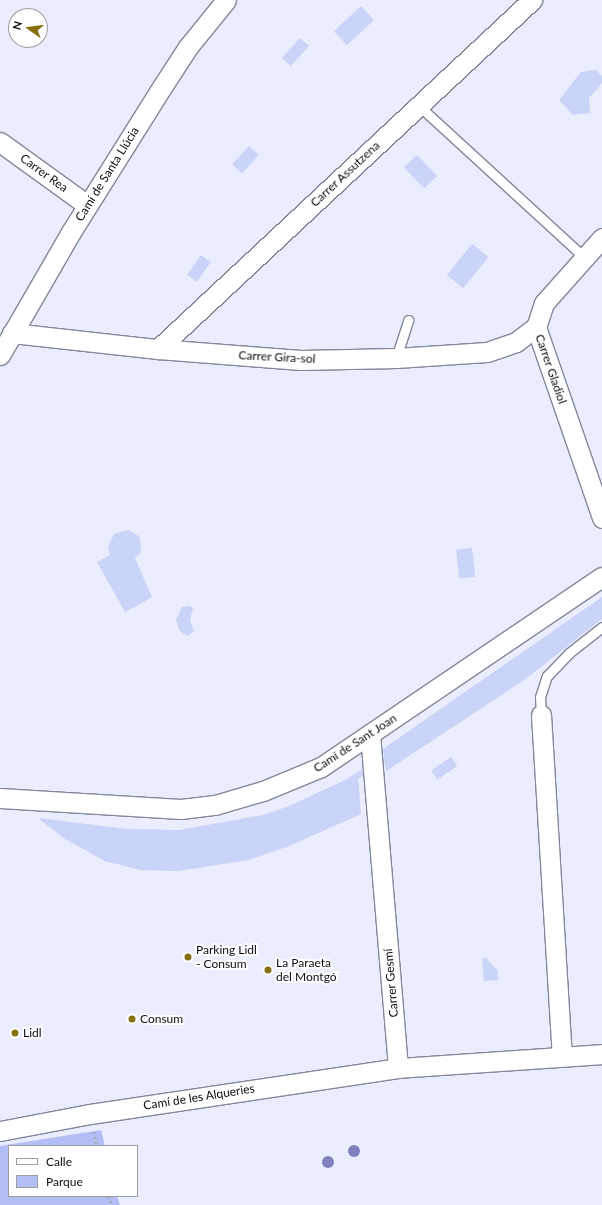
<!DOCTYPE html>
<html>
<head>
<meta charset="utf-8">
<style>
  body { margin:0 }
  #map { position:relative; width:602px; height:1205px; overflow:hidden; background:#e9edfd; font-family:Lato,sans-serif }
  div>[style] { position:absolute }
  .green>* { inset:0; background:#b2bef5 }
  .water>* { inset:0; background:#cad3f8; transform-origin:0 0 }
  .stream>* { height:6px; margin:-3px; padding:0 3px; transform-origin:3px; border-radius:3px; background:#cad3f8 }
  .path>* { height:2.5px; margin-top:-1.25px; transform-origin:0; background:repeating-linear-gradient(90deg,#a6a9b6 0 2px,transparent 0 5px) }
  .roads { filter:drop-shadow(1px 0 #838799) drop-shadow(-1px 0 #838799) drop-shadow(0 1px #838799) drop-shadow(0 -1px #838799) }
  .lane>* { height:9px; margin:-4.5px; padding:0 4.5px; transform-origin:4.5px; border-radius:4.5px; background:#fff }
  .street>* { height:19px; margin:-9.5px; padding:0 9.5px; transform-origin:9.5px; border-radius:9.5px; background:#fff }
  .trees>* { width:12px; height:12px; margin:-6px; border-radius:50%; background:#7f80be }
  .dots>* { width:11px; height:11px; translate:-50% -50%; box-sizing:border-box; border:2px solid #fff; border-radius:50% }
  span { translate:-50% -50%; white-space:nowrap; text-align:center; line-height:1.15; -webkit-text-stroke:4px #fff; paint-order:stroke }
  .street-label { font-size:12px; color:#0c0d13 }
  .poi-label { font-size:12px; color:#0c0d13 }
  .left { translate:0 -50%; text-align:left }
  .legend { position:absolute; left:8px; top:1145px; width:130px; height:52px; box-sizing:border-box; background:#fff; border:1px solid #9e9ea1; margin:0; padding:5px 7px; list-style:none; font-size:12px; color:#0c0d13 }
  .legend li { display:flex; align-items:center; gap:8px; height:20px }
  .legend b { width:20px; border:1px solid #9e9ea1 }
  .north { position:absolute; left:8px; top:8px; width:40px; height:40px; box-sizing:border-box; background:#fff; border:1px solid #9e9ea1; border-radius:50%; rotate:284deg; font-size:11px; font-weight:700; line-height:16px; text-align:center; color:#0c0d13 }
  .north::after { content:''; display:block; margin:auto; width:14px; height:18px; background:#867011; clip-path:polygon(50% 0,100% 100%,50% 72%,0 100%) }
</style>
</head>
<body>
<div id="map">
  <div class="green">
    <div style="clip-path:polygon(101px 1130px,105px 1146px,9px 1146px,9px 1196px,117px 1196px,120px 1205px,0 1205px,0 1146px)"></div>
  </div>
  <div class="water">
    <div style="left:361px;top:6px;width:19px;height:37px;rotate:47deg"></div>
    <div style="left:300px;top:38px;width:12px;height:27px;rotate:42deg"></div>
    <div style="clip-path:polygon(596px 70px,602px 76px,602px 83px,589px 98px,590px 113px,573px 115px,559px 100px,581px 72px)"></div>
    <div style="left:249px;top:146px;width:13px;height:25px;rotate:42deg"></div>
    <div style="left:417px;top:155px;width:29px;height:18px;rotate:46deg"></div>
    <div style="left:472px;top:244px;width:21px;height:40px;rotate:39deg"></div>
    <div style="left:201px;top:255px;width:12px;height:24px;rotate:35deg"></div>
    <div style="clip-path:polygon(128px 530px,140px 537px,141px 552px,135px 558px,152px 597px,125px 612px,97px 562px,110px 555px,108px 547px,114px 534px)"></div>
    <div style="left:472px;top:548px;width:29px;height:16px;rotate:84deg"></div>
    <div style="clip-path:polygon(602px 597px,602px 619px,523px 681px,386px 771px,383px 749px)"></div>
    <div style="clip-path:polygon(190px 606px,193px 608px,190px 620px,194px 631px,187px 636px,179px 630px,176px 620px,182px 607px)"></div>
    <div style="left:451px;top:757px;width:11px;height:24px;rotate:56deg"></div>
    <div style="clip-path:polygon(358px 774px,361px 814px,289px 846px,248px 860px,179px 871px,141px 870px,105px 861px,65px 839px,38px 818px,127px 829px,179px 830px,263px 815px,289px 806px)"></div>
    <div style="clip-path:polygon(486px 958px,498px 971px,498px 980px,484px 981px,482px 959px)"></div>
  </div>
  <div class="stream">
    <div style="left:352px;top:779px;width:47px;rotate:-31deg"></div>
  </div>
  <div class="path">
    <div style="left:94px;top:1132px;width:14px;rotate:78deg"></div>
    <div style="left:109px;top:1196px;width:9px;rotate:72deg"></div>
  </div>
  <div class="roads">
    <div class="lane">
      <div style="left:418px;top:105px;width:225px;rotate:42.5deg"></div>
      <div style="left:396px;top:358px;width:40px;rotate:-72deg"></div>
      <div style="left:541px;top:715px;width:18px;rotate:-93deg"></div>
      <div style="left:540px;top:697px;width:22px;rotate:-72deg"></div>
      <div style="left:547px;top:676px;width:32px;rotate:-46deg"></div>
      <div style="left:569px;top:653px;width:42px;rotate:-38.2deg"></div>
    </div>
    <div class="street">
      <div style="left:0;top:142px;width:107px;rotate:35.9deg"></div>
      <div style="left:602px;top:238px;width:87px;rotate:131.7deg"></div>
      <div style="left:544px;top:303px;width:25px;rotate:108deg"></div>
      <div style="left:536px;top:327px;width:202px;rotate:70.9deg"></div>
      <div style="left:12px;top:333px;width:147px;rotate:6.3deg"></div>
      <div style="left:158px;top:349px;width:143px;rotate:4.4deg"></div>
      <div style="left:301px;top:360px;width:95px;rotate:-1.2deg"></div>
      <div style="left:396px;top:358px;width:91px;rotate:-3.8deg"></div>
      <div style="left:487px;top:352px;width:31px;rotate:-19deg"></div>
      <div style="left:516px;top:342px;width:25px;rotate:-37deg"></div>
      <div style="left:158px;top:349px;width:512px;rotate:-43.02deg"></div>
      <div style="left:0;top:355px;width:142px;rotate:-60deg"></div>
      <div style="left:71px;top:232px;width:171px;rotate:-57.9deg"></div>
      <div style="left:162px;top:87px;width:48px;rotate:-57deg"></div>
      <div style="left:188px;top:47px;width:60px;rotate:-51deg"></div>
      <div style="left:541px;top:715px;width:342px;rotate:86.5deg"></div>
      <div style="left:370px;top:734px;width:335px;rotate:85.2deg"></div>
      <div style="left:0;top:798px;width:181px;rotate:3.5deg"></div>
      <div style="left:181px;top:809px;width:34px;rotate:-7deg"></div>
      <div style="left:215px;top:805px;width:50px;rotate:-16.3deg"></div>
      <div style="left:263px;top:791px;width:63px;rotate:-22.5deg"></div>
      <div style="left:321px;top:767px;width:339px;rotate:-34.1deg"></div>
      <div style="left:0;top:1131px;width:92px;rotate:-10.7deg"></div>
      <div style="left:90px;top:1114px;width:311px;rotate:-8.5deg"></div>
      <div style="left:398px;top:1068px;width:204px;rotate:-3.9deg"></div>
    </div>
  </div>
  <div class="trees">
    <div style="left:354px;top:1151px"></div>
    <div style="left:328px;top:1162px"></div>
  </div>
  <div class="dots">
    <div style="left:188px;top:957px;background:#867011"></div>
    <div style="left:268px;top:970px;background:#867011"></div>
    <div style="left:132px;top:1019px;background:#867011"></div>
    <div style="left:15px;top:1033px;background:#867011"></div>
  </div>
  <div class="street-label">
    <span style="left:44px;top:173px;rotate:36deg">Carrer Rea</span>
    <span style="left:107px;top:174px;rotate:-58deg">Camí de Santa Llúcia</span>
    <span style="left:345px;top:174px;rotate:-43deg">Carrer Assutzena</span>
    <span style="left:277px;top:357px;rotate:3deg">Carrer Gira-sol</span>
    <span style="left:551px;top:369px;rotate:71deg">Carrer Gladiol</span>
    <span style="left:355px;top:743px;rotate:-33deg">Camí de Sant Joan</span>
    <span style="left:391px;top:983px;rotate:-95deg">Carrer Gesmí</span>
    <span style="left:199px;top:1097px;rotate:-9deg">Camí de les Alqueries</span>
  </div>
  <div class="poi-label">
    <span class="left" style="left:196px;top:957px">Parking Lidl<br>- Consum</span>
    <span class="left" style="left:276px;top:970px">La Paraeta<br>del Montgó</span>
    <span class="left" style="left:140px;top:1019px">Consum</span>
    <span class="left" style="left:23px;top:1033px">Lidl</span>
  </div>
  <ul class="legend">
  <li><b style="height:5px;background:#fff"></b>Calle</li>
  <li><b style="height:11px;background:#b2bef5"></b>Parque</li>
  </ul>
  <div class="north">N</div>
</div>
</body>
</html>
